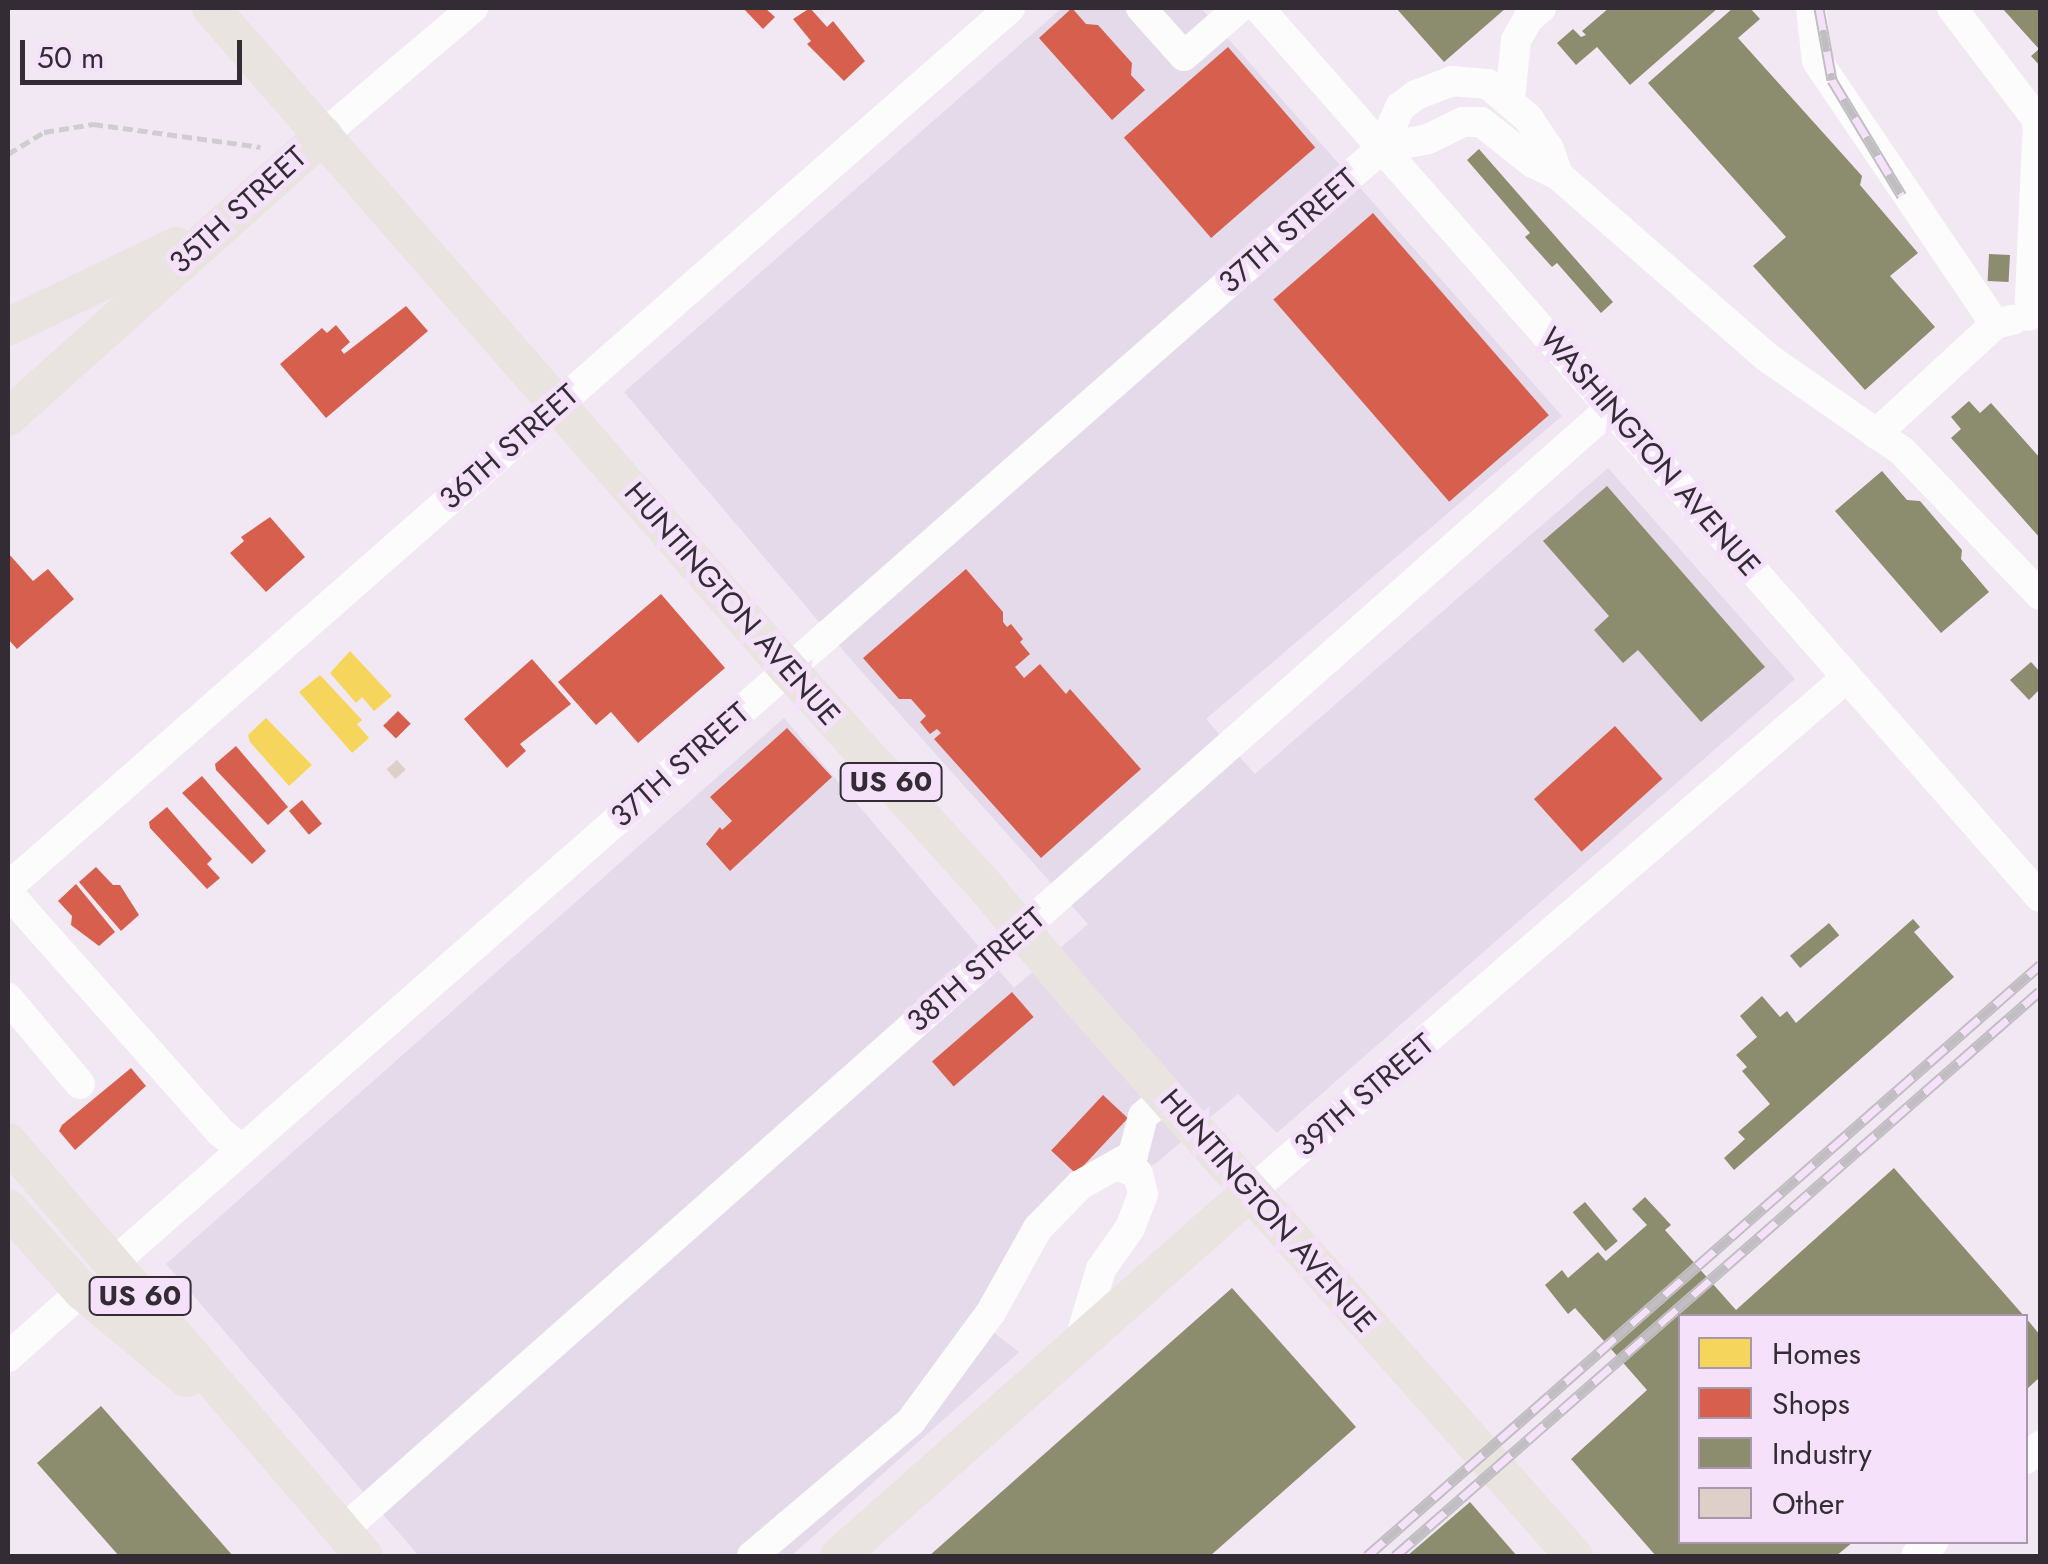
<!DOCTYPE html>
<html>
<head>
<meta charset="utf-8">
<style>
  body { margin:0 }
  #map { position:relative; width:2048px; height:1564px; overflow:hidden; background:#f2e8f4; font-family:Jost,sans-serif }
  div>[style] { position:absolute }
  .commercial>* { inset:0; background:#e4daea }
  .homes>* { inset:0; background:#f6d55c }
  .shops>* { inset:0; background:#d6604d; transform-origin:0 0 }
  .industry>* { inset:0; background:#8c8c6e; transform-origin:0 0 }
  .building>* { inset:0; background:#ded0c9; transform-origin:0 0 }
  .path>* { height:5px; margin-top:-2.5px; transform-origin:0; background:repeating-linear-gradient(90deg,#d0cdd1 0 10px,transparent 0 15px) }
  .minor>* { height:30px; margin:-15px; padding:0 15px; transform-origin:15px; border-radius:15px; background:#fdfcfd }
  .major>* { height:38px; margin:-19px; padding:0 19px; transform-origin:19px; border-radius:19px; background:#e9e4e0 }
  .rail>* { height:11px; margin-top:-5.5px; transform-origin:0; background:repeating-linear-gradient(90deg,#f5e2fa 0 22px,#c1bec2 0 44px); box-sizing:border-box; border-block:2px solid #c1bec2 }
  span { translate:-50% -50%; white-space:nowrap; text-align:center; line-height:1.15; -webkit-text-stroke:10px #f5e2fa; paint-order:stroke }
  .shield-label span { padding:2px 8px; background:#f5e2fa; border:2px solid; border-radius:8px; -webkit-text-stroke-width:0 }
  .shield-label { font-size:28px; color:#332c35; font-weight:700 }
  .street-label { font-size:30px; color:#332c35 }
  .frame { position:absolute; inset:0; border:10px solid #332c35; pointer-events:none }
  .legend { position:absolute; left:1678px; top:1314px; width:350px; height:230px; box-sizing:border-box; background:#f5e2fa; border:2px solid #a799ab; margin:0; padding:12px 18px; list-style:none; font-size:30px; color:#332c35 }
  .legend li { display:flex; align-items:center; gap:20px; height:50px }
  .legend b { width:50px; border:2px solid #a799ab }
  .scale { position:absolute; left:20px; top:40px; width:222px; height:45px; box-sizing:border-box; border:5px solid #332c35; border-top:0; padding-left:12px; font-size:30px; line-height:35px; white-space:nowrap; color:#332c35; -webkit-text-stroke:8px #f5e2fa; paint-order:stroke }
</style>
</head>
<body>
<div id="map">
  <div class="commercial">
    <div style="clip-path:polygon(1062px 8px,1201px 8px,1562px 416px,1206px 719px,1255px 774px,1608px 468px,1795px 679px,1277px 1133px,1238px 1094px,1155px 1164px,1103px 1184px,1065px 1210px,993px 1332px,1019px 1352px,791px 1556px,419px 1556px,166px 1264px,784px 718px,1014px 988px,1088px 924px,853px 662px,624px 392px)"></div>
  </div>
  <div class="homes">
    <div style="clip-path:polygon(350px 651px,392px 696px,374px 711px,362px 697px,356px 703px,330px 673px)"></div>
    <div style="clip-path:polygon(320px 675px,362px 720px,357px 724px,369px 738px,352px 753px,299px 692px)"></div>
    <div style="clip-path:polygon(266px 718px,312px 765px,289px 786px,250px 742px,248px 735px)"></div>
  </div>
  <div class="shops">
    <div style="clip-path:polygon(743px 8px,765px 8px,775px 17px,763px 29px)"></div>
    <div style="clip-path:polygon(810px 8px,827px 27px,833px 21px,865px 61px,844px 81px,807px 44px,811px 41px,793px 19px)"></div>
    <div style="clip-path:polygon(1072px 8px,1086px 24px,1098px 25px,1132px 63px,1131px 75px,1145px 90px,1112px 120px,1039px 38px)"></div>
    <div style="left:1228px;top:47px;width:133px;height:138px;rotate:49deg"></div>
    <div style="left:1373px;top:213px;width:268px;height:132px;rotate:49deg"></div>
    <div style="clip-path:polygon(406px 306px,428px 331px,326px 418px,280px 364px,322px 328px,327px 333px,336px 325px,350px 342px,341px 350px,344px 354px)"></div>
    <div style="clip-path:polygon(270px 517px,305px 557px,266px 592px,230px 553px,244px 541px,241px 537px)"></div>
    <div style="clip-path:polygon(8px 553px,33px 581px,48px 569px,74px 599px,17px 649px,8px 639px)"></div>
    <div style="clip-path:polygon(966px 569px,1003px 612px,1003px 622px,1007px 627px,1011px 624px,1023px 639px,1020px 642px,1030px 654px,1015px 667px,1024px 678px,1040px 664px,1066px 694px,1070px 689px,1141px 769px,1041px 858px,934px 739px,941px 733px,937px 729px,930px 734px,920px 722px,926px 716px,911px 699px,899px 699px,863px 658px)"></div>
    <div style="clip-path:polygon(661px 594px,725px 668px,638px 743px,611px 712px,596px 725px,558px 682px)"></div>
    <div style="clip-path:polygon(532px 659px,571px 704px,520px 744px,526px 751px,507px 768px,464px 719px)"></div>
    <div style="left:398px;top:711px;width:18px;height:21px;rotate:45deg"></div>
    <div style="left:1615px;top:726px;width:71px;height:109px;rotate:48deg"></div>
    <div style="clip-path:polygon(787px 728px,832px 777px,730px 871px,706px 844px,720px 827px,722px 830px,732px 821px,710px 797px)"></div>
    <div style="clip-path:polygon(236px 746px,288px 807px,268px 825px,216px 770px,215px 764px)"></div>
    <div style="clip-path:polygon(202px 776px,266px 851px,252px 864px,182px 793px)"></div>
    <div style="left:302px;top:800px;width:31px;height:17px;rotate:50deg"></div>
    <div style="clip-path:polygon(167px 807px,212px 859px,207px 864px,220px 878px,207px 889px,150px 828px,149px 822px)"></div>
    <div style="clip-path:polygon(96px 867px,113px 885px,120px 885px,139px 915px,121px 931px,79px 882px)"></div>
    <div style="clip-path:polygon(76px 884px,115px 932px,99px 946px,71px 925px,72px 916px,58px 901px)"></div>
    <div style="left:1012px;top:992px;width:33px;height:106px;rotate:49deg"></div>
    <div style="clip-path:polygon(131px 1068px,146px 1086px,75px 1150px,59px 1131px,62px 1125px)"></div>
    <div style="left:1103px;top:1095px;width:34px;height:76px;rotate:43deg"></div>
  </div>
  <div class="industry">
    <div style="clip-path:polygon(1396px 8px,1506px 8px,1444px 62px)"></div>
    <div style="clip-path:polygon(1609px 8px,1718px 8px,1630px 85px,1597px 47px,1576px 65px,1557px 43px,1573px 29px,1581px 37px,1586px 35px,1582px 31px)"></div>
    <div style="clip-path:polygon(1733px 8px,1750px 8px,1760px 19px,1738px 38px,1862px 176px,1860px 185px,1918px 253px,1890px 276px,1935px 327px,1865px 390px,1753px 266px,1786px 237px,1648px 83px)"></div>
    <div style="clip-path:polygon(2002px 8px,2040px 8px,2040px 66px,2031px 56px,2039px 49px)"></div>
    <div style="clip-path:polygon(1479px 149px,1613px 302px,1601px 313px,1557px 263px,1552px 267px,1525px 237px,1530px 233px,1467px 160px)"></div>
    <div style="left:1989px;top:254px;width:21px;height:27px;rotate:3deg"></div>
    <div style="clip-path:polygon(1969px 401px,1980px 413px,1991px 403px,2040px 458px,2040px 538px,1951px 438px,1961px 429px,1951px 417px)"></div>
    <div style="clip-path:polygon(1882px 471px,1907px 500px,1920px 501px,1962px 550px,1961px 559px,1989px 592px,1941px 633px,1835px 511px)"></div>
    <div style="clip-path:polygon(1607px 486px,1765px 667px,1701px 722px,1638px 650px,1623px 663px,1594px 630px,1609px 616px,1543px 541px)"></div>
    <div style="clip-path:polygon(2031px 662px,2040px 672px,2040px 689px,2029px 700px,2010px 680px)"></div>
    <div style="clip-path:polygon(1913px 919px,1920px 927px,1914px 932px,1954px 977px,1734px 1170px,1724px 1158px,1745px 1139px,1738px 1132px,1770px 1104px,1742px 1071px,1747px 1067px,1736px 1055px,1757px 1037px,1740px 1016px,1762px 996px,1780px 1017px,1787px 1011px,1796px 1023px)"></div>
    <div style="left:1829px;top:923px;width:16px;height:51px;rotate:50deg"></div>
    <div style="clip-path:polygon(1894px 1168px,2024px 1316px,1680px 1316px,1680px 1542px,1853px 1542px,1836px 1556px,1656px 1556px,1571px 1459px,1647px 1390px,1575px 1308px,1568px 1314px,1545px 1285px,1562px 1270px,1568px 1278px,1598px 1252px,1606px 1261px,1639px 1232px,1647px 1225px,1632px 1209px,1645px 1197px,1671px 1225px,1665px 1230px,1736px 1310px)"></div>
    <div style="left:1585px;top:1202px;width:51px;height:16px;rotate:50deg"></div>
    <div style="clip-path:polygon(1232px 1288px,1356px 1427px,1210px 1556px,929px 1556px)"></div>
    <div style="clip-path:polygon(2026px 1318px,2040px 1335px,2040px 1377px,2026px 1390px)"></div>
    <div style="clip-path:polygon(101px 1406px,233px 1556px,119px 1556px,37px 1463px)"></div>
    <div style="clip-path:polygon(1470px 1502px,1517px 1556px,1407px 1556px)"></div>
  </div>
  <div class="building">
    <div style="left:397px;top:760px;width:13px;height:14px;rotate:48deg"></div>
  </div>
  <div class="path">
    <div style="left:8px;top:154px;width:42px;rotate:-31.4deg"></div>
    <div style="left:44px;top:132px;width:50px;rotate:-9.3deg"></div>
    <div style="left:93px;top:124px;width:169px;rotate:7.8deg"></div>
  </div>
  <div class="minor">
    <div style="left:1141px;top:8px;width:64px;rotate:48.1deg"></div>
    <div style="left:1184px;top:56px;width:73px;rotate:-41.1deg"></div>
    <div style="left:1259px;top:8px;width:1183px;rotate:48.7deg"></div>
    <div style="left:1811px;top:8px;width:53px;rotate:83.5deg"></div>
    <div style="left:1817px;top:61px;width:318px;rotate:55.9deg"></div>
    <div style="left:1952px;top:8px;width:142px;rotate:52.7deg"></div>
    <div style="left:2038px;top:121px;width:195px;rotate:92.6deg"></div>
    <div style="left:1510px;top:99px;width:59px;rotate:-84.2deg"></div>
    <div style="left:1516px;top:40px;width:24px;rotate:-60deg"></div>
    <div style="left:1528px;top:19px;width:17px;rotate:-40deg"></div>
    <div style="left:323px;top:135px;width:197px;rotate:-40.3deg"></div>
    <div style="left:1558px;top:175px;width:279px;rotate:41.1deg"></div>
    <div style="left:1768px;top:358px;width:163px;rotate:34.8deg"></div>
    <div style="left:1902px;top:451px;width:199px;rotate:46.2deg"></div>
    <div style="left:1876px;top:434px;width:162px;rotate:-42.7deg"></div>
    <div style="left:1995px;top:324px;width:18px;rotate:-13deg"></div>
    <div style="left:8px;top:887px;width:1333px;rotate:-41.26deg"></div>
    <div style="left:8px;top:893px;width:319px;rotate:48.4deg"></div>
    <div style="left:220px;top:1132px;width:28px;rotate:38deg"></div>
    <div style="left:8px;top:998px;width:112px;rotate:50.1deg"></div>
    <div style="left:1250px;top:1192px;width:788px;rotate:-40.78deg"></div>
    <div style="left:112px;top:1264px;width:1691px;rotate:-41.31deg"></div>
    <div style="left:1382px;top:148px;width:45px;rotate:-66.3deg"></div>
    <div style="left:1400px;top:107px;width:20px;rotate:-37deg"></div>
    <div style="left:1416px;top:95px;width:39px;rotate:-21deg"></div>
    <div style="left:1452px;top:81px;width:36px;rotate:5deg"></div>
    <div style="left:1488px;top:84px;width:52px;rotate:40.4deg"></div>
    <div style="left:1528px;top:118px;width:37px;rotate:56deg"></div>
    <div style="left:1549px;top:149px;width:28px;rotate:71deg"></div>
    <div style="left:1558px;top:175px;width:28px;rotate:-154deg"></div>
    <div style="left:1533px;top:163px;width:66px;rotate:-141.7deg"></div>
    <div style="left:1481px;top:122px;width:18px;rotate:180deg"></div>
    <div style="left:1463px;top:122px;width:39px;rotate:154deg"></div>
    <div style="left:1428px;top:139px;width:47px;rotate:168.9deg"></div>
    <div style="left:1079px;top:1342px;width:76px;rotate:-73.2deg"></div>
    <div style="left:1101px;top:1269px;width:50px;rotate:-54.7deg"></div>
    <div style="left:1130px;top:1228px;width:36px;rotate:-69deg"></div>
    <div style="left:1143px;top:1194px;width:21px;rotate:-104deg"></div>
    <div style="left:1138px;top:1174px;width:22px;rotate:-156deg"></div>
    <div style="left:8px;top:1357px;width:99px;rotate:-41.7deg"></div>
    <div style="left:2026px;top:1459px;width:19px;rotate:-43deg"></div>
    <div style="left:342px;top:1531px;width:1695px;rotate:-41.51deg"></div>
    <div style="left:752px;top:1556px;width:209px;rotate:-40.3deg"></div>
    <div style="left:911px;top:1421px;width:135px;rotate:-53.7deg"></div>
    <div style="left:991px;top:1312px;width:96px;rotate:-60.8deg"></div>
    <div style="left:1038px;top:1228px;width:60px;rotate:-45.7deg"></div>
    <div style="left:1080px;top:1185px;width:61px;rotate:-29.5deg"></div>
    <div style="left:1133px;top:1155px;width:40px;rotate:-75.6deg"></div>
    <div style="left:1143px;top:1116px;width:30px;rotate:-41deg"></div>
    <div style="left:1916px;top:1556px;width:22px;rotate:-39deg"></div>
  </div>
  <div class="major">
    <div style="left:211px;top:8px;width:879px;rotate:48.88deg"></div>
    <div style="left:789px;top:670px;width:292px;rotate:47.8deg"></div>
    <div style="left:985px;top:886px;width:139px;rotate:50.2deg"></div>
    <div style="left:1074px;top:993px;width:753px;rotate:48.39deg"></div>
    <div style="left:8px;top:327px;width:187px;rotate:-25.7deg"></div>
    <div style="left:8px;top:417px;width:423px;rotate:-41.8deg"></div>
    <div style="left:8px;top:1142px;width:546px;rotate:49.31deg"></div>
    <div style="left:8px;top:1208px;width:111px;rotate:48.3deg"></div>
    <div style="left:82px;top:1291px;width:136px;rotate:39.9deg"></div>
    <div style="left:839px;top:1556px;width:549px;rotate:-41.53deg"></div>
  </div>
  <div class="rail">
    <div style="left:1819px;top:8px;width:73px;rotate:79.8deg"></div>
    <div style="left:1832px;top:80px;width:135px;rotate:58.9deg"></div>
    <div style="left:1367px;top:1556px;width:896px;rotate:-41.29deg"></div>
    <div style="left:1395px;top:1556px;width:857px;rotate:-41.22deg"></div>
  </div>
  <div class="shield-label">
    <span style="left:891px;top:782px">US 60</span>
    <span style="left:140px;top:1296px">US 60</span>
  </div>
  <div class="street-label">
    <span style="left:238px;top:210px;rotate:-42deg">35TH STREET</span>
    <span style="left:1288px;top:231px;rotate:-41deg">37TH STREET</span>
    <span style="left:509px;top:447px;rotate:-41deg">36TH STREET</span>
    <span style="left:1650px;top:452px;rotate:49deg">WASHINGTON AVENUE</span>
    <span style="left:732px;top:604px;rotate:49deg">HUNTINGTON AVENUE</span>
    <span style="left:680px;top:765px;rotate:-41deg">37TH STREET</span>
    <span style="left:976px;top:970px;rotate:-41deg">38TH STREET</span>
    <span style="left:1364px;top:1095px;rotate:-40deg">39TH STREET</span>
    <span style="left:1268px;top:1211px;rotate:49deg">HUNTINGTON AVENUE</span>
  </div>
  <div class="frame"></div>
  <ul class="legend">
  <li><b style="height:28px;background:#f6d55c"></b>Homes</li>
  <li><b style="height:28px;background:#d6604d"></b>Shops</li>
  <li><b style="height:28px;background:#8c8c6e"></b>Industry</li>
  <li><b style="height:28px;background:#ded0c9"></b>Other</li>
  </ul>
  <div class="scale">50 m</div>
</div>
</body>
</html>
